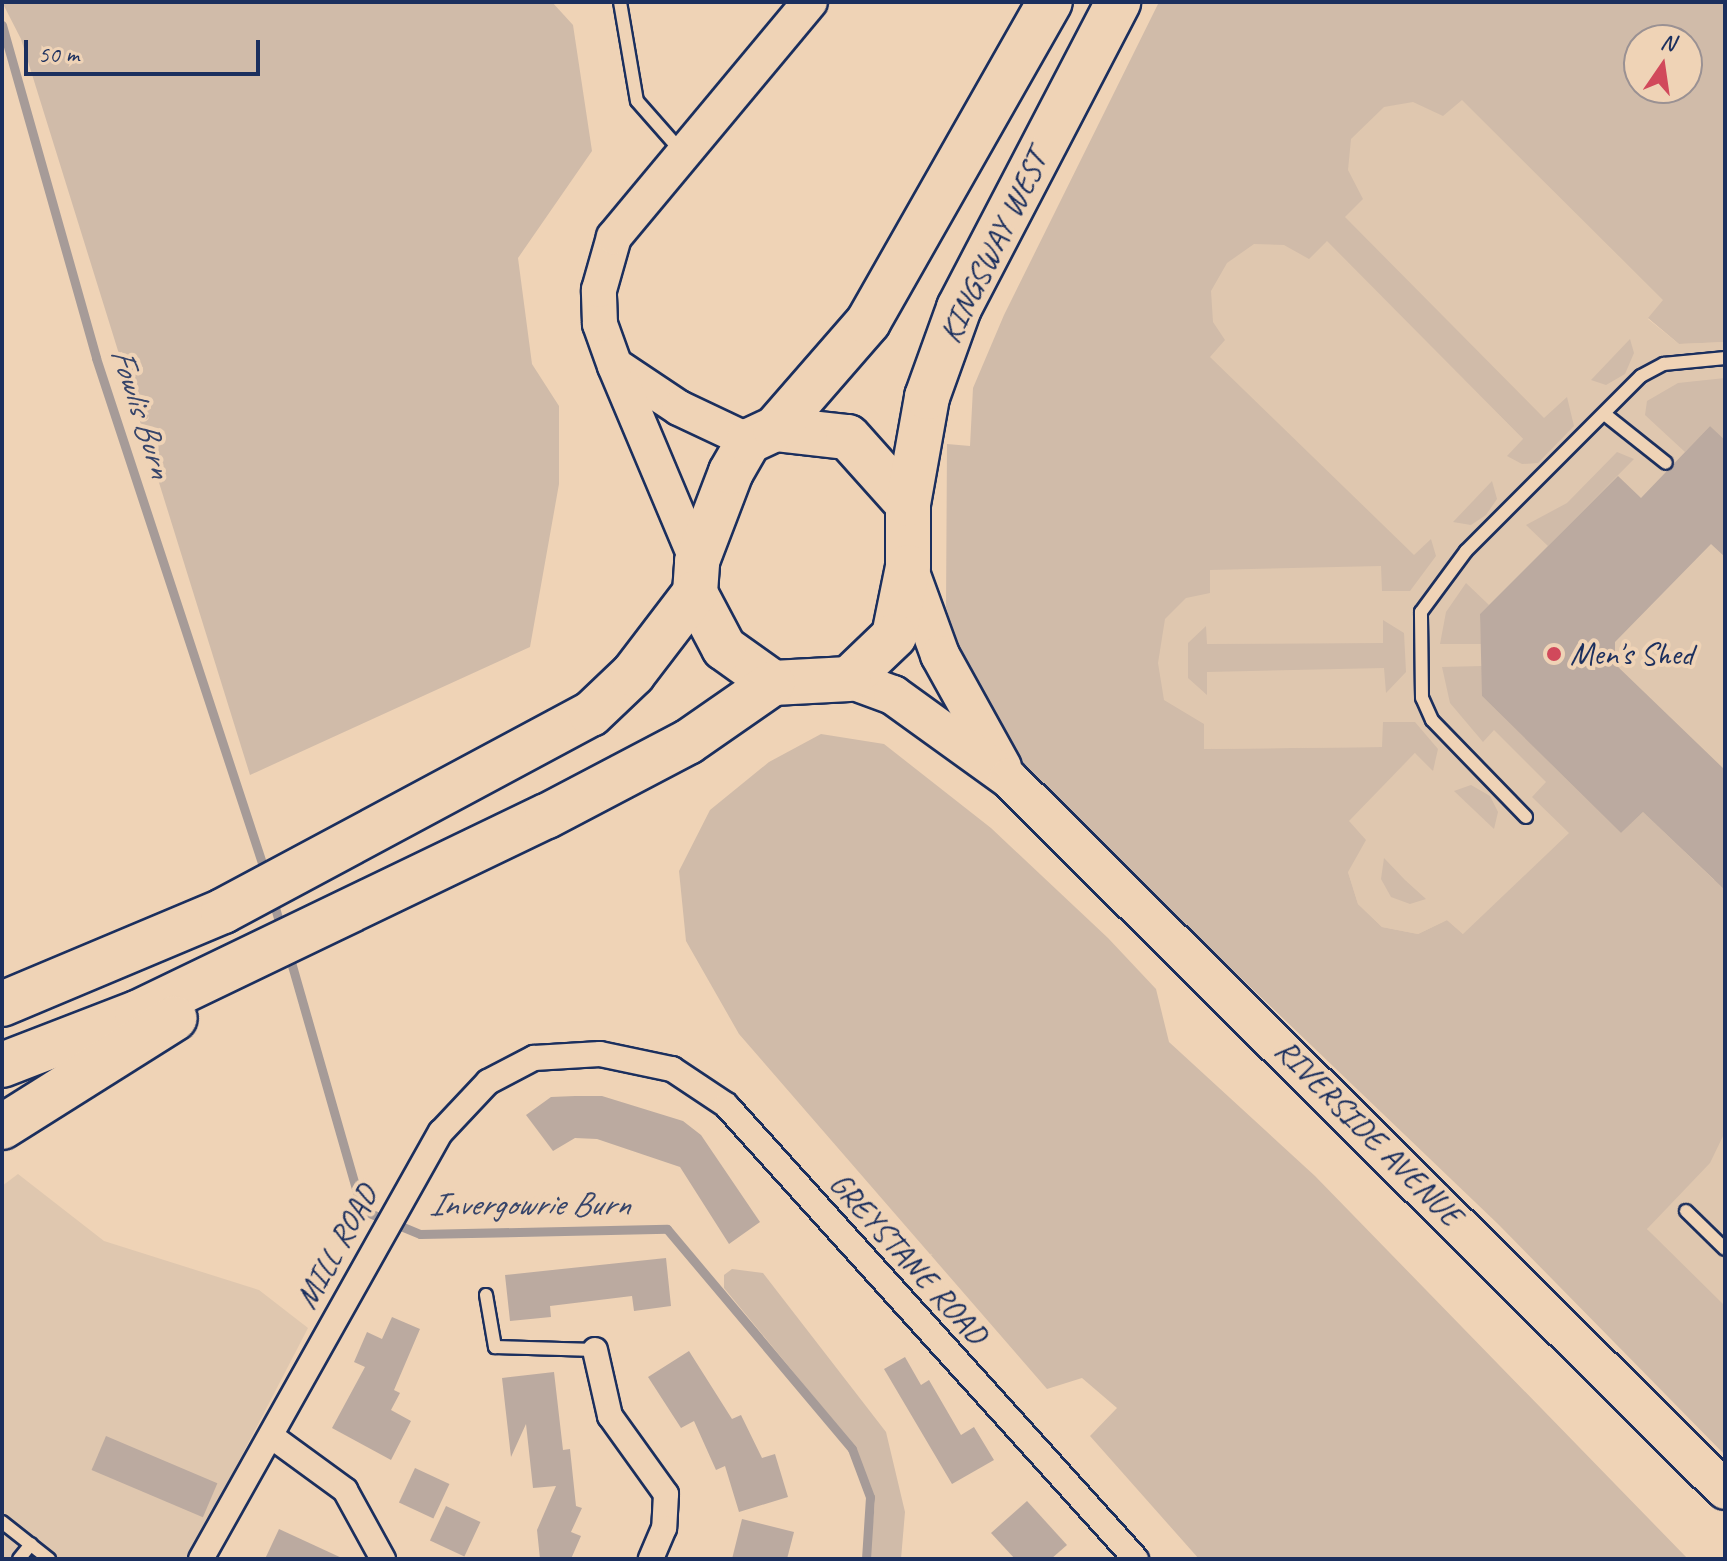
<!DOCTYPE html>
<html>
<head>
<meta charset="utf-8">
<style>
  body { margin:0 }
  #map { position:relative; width:1727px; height:1561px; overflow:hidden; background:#efd3b6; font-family:Caveat,sans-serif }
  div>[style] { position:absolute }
  .built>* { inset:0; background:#dfc7af }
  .green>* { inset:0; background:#d0bba9 }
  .stream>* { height:9px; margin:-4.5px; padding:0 4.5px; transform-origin:4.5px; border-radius:4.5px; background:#a69b98 }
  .building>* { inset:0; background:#bbaaa0; transform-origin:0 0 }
  .roads { filter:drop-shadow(2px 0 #1b2f5e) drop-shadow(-2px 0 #1b2f5e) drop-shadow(0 2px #1b2f5e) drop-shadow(0 -2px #1b2f5e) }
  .lane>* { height:12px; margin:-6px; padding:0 6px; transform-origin:6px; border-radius:6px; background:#efd3b6 }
  .street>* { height:24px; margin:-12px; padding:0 12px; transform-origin:12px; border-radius:12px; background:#efd3b6 }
  .secondary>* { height:34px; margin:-17px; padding:0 17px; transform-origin:17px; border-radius:17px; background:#efd3b6 }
  .primary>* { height:38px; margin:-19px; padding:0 19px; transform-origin:19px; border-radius:19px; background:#efd3b6 }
  .highway>* { height:44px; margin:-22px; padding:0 22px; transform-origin:22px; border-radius:22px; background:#efd3b6 }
  .dots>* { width:22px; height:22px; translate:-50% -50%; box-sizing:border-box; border:4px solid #efd3b6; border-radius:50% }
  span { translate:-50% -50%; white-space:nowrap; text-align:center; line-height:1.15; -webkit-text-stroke:8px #efd3b6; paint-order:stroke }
  .street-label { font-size:32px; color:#1b2f5e }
  .poi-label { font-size:32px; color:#1b2f5e }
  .left { translate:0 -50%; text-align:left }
  .water-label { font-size:34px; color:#37456a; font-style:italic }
  .frame { position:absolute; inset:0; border:4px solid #1b2f5e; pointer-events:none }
  .north { position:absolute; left:1623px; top:24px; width:80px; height:80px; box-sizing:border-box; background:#efd3b6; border:2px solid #9a9193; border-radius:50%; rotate:13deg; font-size:22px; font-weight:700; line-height:32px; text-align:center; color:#1b2f5e }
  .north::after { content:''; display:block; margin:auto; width:28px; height:36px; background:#d1495b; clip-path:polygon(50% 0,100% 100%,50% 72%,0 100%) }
  .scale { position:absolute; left:24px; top:40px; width:236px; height:36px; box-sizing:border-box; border:4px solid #1b2f5e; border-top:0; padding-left:10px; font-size:24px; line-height:28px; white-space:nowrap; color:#1b2f5e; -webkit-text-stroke:6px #efd3b6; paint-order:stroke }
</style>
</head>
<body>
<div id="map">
  <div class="built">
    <div style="clip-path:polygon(1470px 92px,1673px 289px,1648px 319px,1679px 344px,1725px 342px,1725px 957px,1463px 934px,1447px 920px,1418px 934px,1382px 927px,1358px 904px,1348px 872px,1348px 821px,1415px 753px,1383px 747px,1203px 749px,1113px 699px,1184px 349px,1236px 231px,1327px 240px,1523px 439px,1544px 419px,1344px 217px,1348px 112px)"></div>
    <div style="clip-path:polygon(1725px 990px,1725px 1314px,1647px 1229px)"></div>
    <div style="clip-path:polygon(18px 1174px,104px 1241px,259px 1290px,308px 1328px,188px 1559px,2px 1559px,2px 1186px)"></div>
  </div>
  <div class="green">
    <div style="clip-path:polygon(2px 2px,552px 2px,573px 25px,592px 151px,518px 258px,532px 364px,559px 406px,559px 484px,530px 647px,250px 775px,21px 39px)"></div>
    <div style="clip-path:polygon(evenodd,1159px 2px,1725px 2px,1725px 342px,1679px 344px,1648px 318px,1663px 300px,1462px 100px,1443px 116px,1413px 102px,1384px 107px,1351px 139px,1348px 170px,1363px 199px,1345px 217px,1544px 418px,1567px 397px,1574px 426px,1538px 463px,1522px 464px,1507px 456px,1523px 439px,1327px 241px,1309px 259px,1284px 245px,1254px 244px,1227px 263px,1211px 291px,1213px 322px,1225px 340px,1210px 357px,1414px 555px,1431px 539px,1436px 556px,1410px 591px,1382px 591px,1381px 566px,1210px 570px,1210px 593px,1186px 598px,1165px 619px,1158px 663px,1164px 700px,1204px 724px,1204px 749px,1382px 747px,1383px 722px,1415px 722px,1438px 749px,1433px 771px,1415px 753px,1349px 821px,1366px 840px,1348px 872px,1358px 904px,1382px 927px,1418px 934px,1447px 920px,1463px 934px,1569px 833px,1532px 797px,1546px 782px,1494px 730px,1483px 742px,1450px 703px,1442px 667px,1482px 666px,1482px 696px,1621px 833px,1643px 812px,1714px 880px,1725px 870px,1725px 1132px,1710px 1163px,1647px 1229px,1725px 1306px,1725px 1455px,1498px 1224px,1033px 779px,968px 681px,946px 607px,947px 444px,970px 446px,973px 388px,1004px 315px,1159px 2px,1639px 40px,1687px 40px,1687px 88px,1639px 88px,1639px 40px)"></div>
    <div style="clip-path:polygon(1630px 339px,1634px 353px,1625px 374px,1606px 385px,1591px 380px)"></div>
    <div style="clip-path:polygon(1725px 378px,1725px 440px,1710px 426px,1685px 452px,1645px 415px,1647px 401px,1678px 383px)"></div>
    <div style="clip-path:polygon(1617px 452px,1634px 459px,1548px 546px,1526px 525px,1567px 503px)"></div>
    <div style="clip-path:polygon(1492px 481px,1497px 499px,1486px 515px,1471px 525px,1453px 522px)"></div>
    <div style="clip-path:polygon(1466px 583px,1489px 605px,1480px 614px,1481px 644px,1440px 644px,1446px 612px)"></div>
    <div style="clip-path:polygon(1383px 620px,1404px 633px,1406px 672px,1386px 693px,1384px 668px,1207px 672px,1207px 695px,1188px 678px,1188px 643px,1206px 626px,1207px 644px,1383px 643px)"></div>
    <div style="clip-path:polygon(821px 734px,884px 744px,991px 828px,1108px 938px,1156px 989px,1169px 1042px,1315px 1176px,1688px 1559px,1199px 1559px,1090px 1436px,1117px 1408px,1082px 1378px,1047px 1389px,739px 1034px,686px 941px,679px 871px,710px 810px,769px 762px)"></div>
    <div style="clip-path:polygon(1471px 785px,1490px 796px,1498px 812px,1494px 829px,1454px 791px)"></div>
    <div style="clip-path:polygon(1384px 858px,1405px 880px,1426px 899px,1410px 904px,1391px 897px,1381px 879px)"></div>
    <div style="clip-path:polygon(732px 1269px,763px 1273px,886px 1432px,905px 1512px,901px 1559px,869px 1559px,875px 1503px,856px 1448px,724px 1288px,724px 1275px)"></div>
  </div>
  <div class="stream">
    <div style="left:2px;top:25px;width:346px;rotate:74.2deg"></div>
    <div style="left:96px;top:358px;width:544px;rotate:71.8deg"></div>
    <div style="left:272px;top:897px;width:33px;rotate:74deg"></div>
    <div style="left:289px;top:955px;width:265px;rotate:74deg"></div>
    <div style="left:362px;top:1210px;width:63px;rotate:22.5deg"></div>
    <div style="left:420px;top:1234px;width:247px;rotate:-1.2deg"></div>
    <div style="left:667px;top:1229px;width:287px;rotate:49.9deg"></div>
    <div style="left:852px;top:1449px;width:51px;rotate:69.4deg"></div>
    <div style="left:870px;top:1497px;width:62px;rotate:93.7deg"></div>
  </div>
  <div class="building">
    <div style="clip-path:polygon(1710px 426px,1725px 440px,1725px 557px,1711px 544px,1615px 642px,1615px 664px,1725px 770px,1725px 890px,1643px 812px,1621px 833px,1482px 696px,1480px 614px,1618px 476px,1641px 498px)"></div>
    <div style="clip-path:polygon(575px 1096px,602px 1096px,683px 1121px,701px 1135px,760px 1222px,729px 1244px,680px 1167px,597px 1139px,575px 1138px,553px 1151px,526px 1115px,551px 1097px)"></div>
    <div style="clip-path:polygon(666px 1258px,671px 1306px,634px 1311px,632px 1296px,550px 1306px,551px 1317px,510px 1321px,505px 1275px)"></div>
    <div style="clip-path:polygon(392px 1317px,420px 1329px,394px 1390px,400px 1393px,391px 1410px,411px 1421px,391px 1460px,332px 1428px,365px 1367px,354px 1362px,367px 1332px,382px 1339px)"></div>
    <div style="clip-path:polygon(689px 1351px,732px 1419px,741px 1415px,762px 1458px,775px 1454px,788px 1497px,739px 1512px,725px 1466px,716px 1470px,694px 1421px,681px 1428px,648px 1377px)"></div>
    <div style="clip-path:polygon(905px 1357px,921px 1385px,929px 1380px,961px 1435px,974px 1427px,994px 1460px,952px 1484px,884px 1369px)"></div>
    <div style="clip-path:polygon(554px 1372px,563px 1450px,570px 1449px,576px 1506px,582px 1508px,571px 1532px,581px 1536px,571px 1559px,540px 1559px,537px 1530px,556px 1486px,533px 1488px,526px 1424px,511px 1457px,502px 1378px)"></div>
    <div style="left:106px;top:1436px;width:121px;height:37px;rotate:23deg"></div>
    <div style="left:415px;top:1468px;width:38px;height:38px;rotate:25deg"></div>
    <div style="clip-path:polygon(1027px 1501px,1067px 1545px,1051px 1559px,1015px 1559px,991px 1533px)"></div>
    <div style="left:446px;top:1506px;width:38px;height:38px;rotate:25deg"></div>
    <div style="clip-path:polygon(742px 1519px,794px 1532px,787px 1559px,732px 1559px)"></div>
    <div style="clip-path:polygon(279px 1529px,344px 1559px,265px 1559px)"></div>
  </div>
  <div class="roads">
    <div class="lane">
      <div style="left:620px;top:2px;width:100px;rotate:80.3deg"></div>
      <div style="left:637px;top:101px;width:67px;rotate:48.7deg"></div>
      <div style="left:1607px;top:416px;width:75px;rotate:38.5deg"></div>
      <div style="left:1526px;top:817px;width:135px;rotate:-134.1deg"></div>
      <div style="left:1432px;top:720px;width:24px;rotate:-114deg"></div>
      <div style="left:1422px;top:698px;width:86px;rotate:-90.7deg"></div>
      <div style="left:1421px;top:612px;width:76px;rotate:-53.6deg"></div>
      <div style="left:1466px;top:551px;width:247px;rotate:-45deg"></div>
      <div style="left:1641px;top:376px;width:26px;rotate:-28deg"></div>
      <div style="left:1664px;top:364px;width:61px;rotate:-5.6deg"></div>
      <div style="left:1686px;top:1211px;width:54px;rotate:44.3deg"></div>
      <div style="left:486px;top:1295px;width:53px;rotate:80.2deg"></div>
      <div style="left:495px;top:1347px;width:100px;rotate:1.7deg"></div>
      <div style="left:2px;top:1522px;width:60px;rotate:38.2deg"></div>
      <div style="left:19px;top:1559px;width:19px;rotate:-51deg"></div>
    </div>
    <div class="street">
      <div style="left:595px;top:1350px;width:68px;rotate:77.2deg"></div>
      <div style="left:610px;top:1416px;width:96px;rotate:54.3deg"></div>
      <div style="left:666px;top:1494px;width:34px;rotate:93deg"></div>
      <div style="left:664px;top:1528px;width:34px;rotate:113deg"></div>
      <div style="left:271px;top:1436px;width:92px;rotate:36.1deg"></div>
      <div style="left:345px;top:1490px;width:79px;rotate:61.2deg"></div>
      <div style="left:201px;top:1559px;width:490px;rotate:-60.7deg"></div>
      <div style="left:441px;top:1132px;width:69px;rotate:-46.8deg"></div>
      <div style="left:488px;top:1082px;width:52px;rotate:-27.6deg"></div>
      <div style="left:534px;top:1058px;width:66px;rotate:-3.5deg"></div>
      <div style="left:600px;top:1054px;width:74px;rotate:11.8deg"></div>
      <div style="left:672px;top:1069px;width:65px;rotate:33.7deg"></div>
      <div style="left:726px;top:1105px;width:612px;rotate:47.92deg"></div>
    </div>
    <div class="secondary">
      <div style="left:616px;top:366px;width:76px;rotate:33.7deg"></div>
      <div style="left:679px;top:408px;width:77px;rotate:25.2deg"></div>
      <div style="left:697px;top:561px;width:212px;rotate:-112.8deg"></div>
      <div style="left:615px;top:366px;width:45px;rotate:-109.7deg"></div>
      <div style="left:600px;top:324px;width:34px;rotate:-92deg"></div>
      <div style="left:599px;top:290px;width:55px;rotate:-74.2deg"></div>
      <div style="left:614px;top:237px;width:306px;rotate:-50.2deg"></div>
    </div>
    <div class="primary">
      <div style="left:908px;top:567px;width:94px;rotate:70deg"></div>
      <div style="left:940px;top:655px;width:128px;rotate:61deg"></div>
      <div style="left:849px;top:679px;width:47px;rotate:20deg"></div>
      <div style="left:893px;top:695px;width:142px;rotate:35.8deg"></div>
      <div style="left:1008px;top:778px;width:1010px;rotate:44.8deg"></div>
    </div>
    <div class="highway">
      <div style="left:775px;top:429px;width:73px;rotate:6.3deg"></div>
      <div style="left:848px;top:437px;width:90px;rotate:48.2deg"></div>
      <div style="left:908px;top:504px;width:63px;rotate:90deg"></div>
      <div style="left:908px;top:567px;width:70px;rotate:101.5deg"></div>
      <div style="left:894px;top:636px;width:62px;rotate:136.3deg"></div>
      <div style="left:849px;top:679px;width:76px;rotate:177deg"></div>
      <div style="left:773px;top:683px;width:60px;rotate:-144.5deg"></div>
      <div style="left:724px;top:648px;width:62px;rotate:-117.8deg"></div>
      <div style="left:695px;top:593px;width:32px;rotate:-86deg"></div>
      <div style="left:697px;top:561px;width:95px;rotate:-69.1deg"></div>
      <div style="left:731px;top:472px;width:36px;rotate:-60deg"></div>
      <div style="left:749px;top:441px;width:29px;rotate:-25deg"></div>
      <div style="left:775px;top:429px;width:142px;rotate:-49deg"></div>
      <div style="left:868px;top:322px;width:368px;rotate:-60.4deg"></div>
      <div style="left:908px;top:504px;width:109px;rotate:-79.9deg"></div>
      <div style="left:927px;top:397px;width:95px;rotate:-70.2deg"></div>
      <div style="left:959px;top:308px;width:345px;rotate:-62.5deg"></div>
      <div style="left:2px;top:1004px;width:240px;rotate:-22.8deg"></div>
      <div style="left:223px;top:911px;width:417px;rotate:-28.2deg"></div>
      <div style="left:591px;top:714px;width:58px;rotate:-43.6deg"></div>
      <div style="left:633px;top:674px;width:102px;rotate:-52.6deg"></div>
      <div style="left:2px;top:1065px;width:145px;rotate:-21.1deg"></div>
      <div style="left:137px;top:1013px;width:455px;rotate:-25.7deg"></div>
      <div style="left:547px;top:816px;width:159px;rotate:-27.7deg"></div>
      <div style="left:688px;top:742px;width:103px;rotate:-34.8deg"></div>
      <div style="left:2px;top:1127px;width:204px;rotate:-32.2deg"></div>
    </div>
  </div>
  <div class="dots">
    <div style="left:1554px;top:654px;background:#d1495b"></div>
  </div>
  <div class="street-label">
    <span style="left:994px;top:247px;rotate:-64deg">KINGSWAY WEST</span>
    <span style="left:1368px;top:1133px;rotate:45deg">RIVERSIDE AVENUE</span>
    <span style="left:337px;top:1247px;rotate:-61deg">MILL ROAD</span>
    <span style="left:908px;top:1259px;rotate:48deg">GREYSTANE ROAD</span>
  </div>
  <div class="poi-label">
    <span class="left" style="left:1570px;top:654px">Men's Shed</span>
  </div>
  <div class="water-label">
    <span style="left:142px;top:412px;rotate:72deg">Fowlis Burn</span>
    <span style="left:529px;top:1204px">Invergowrie Burn</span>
  </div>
  <div class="frame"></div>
  <div class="north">N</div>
  <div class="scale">50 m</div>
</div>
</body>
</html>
